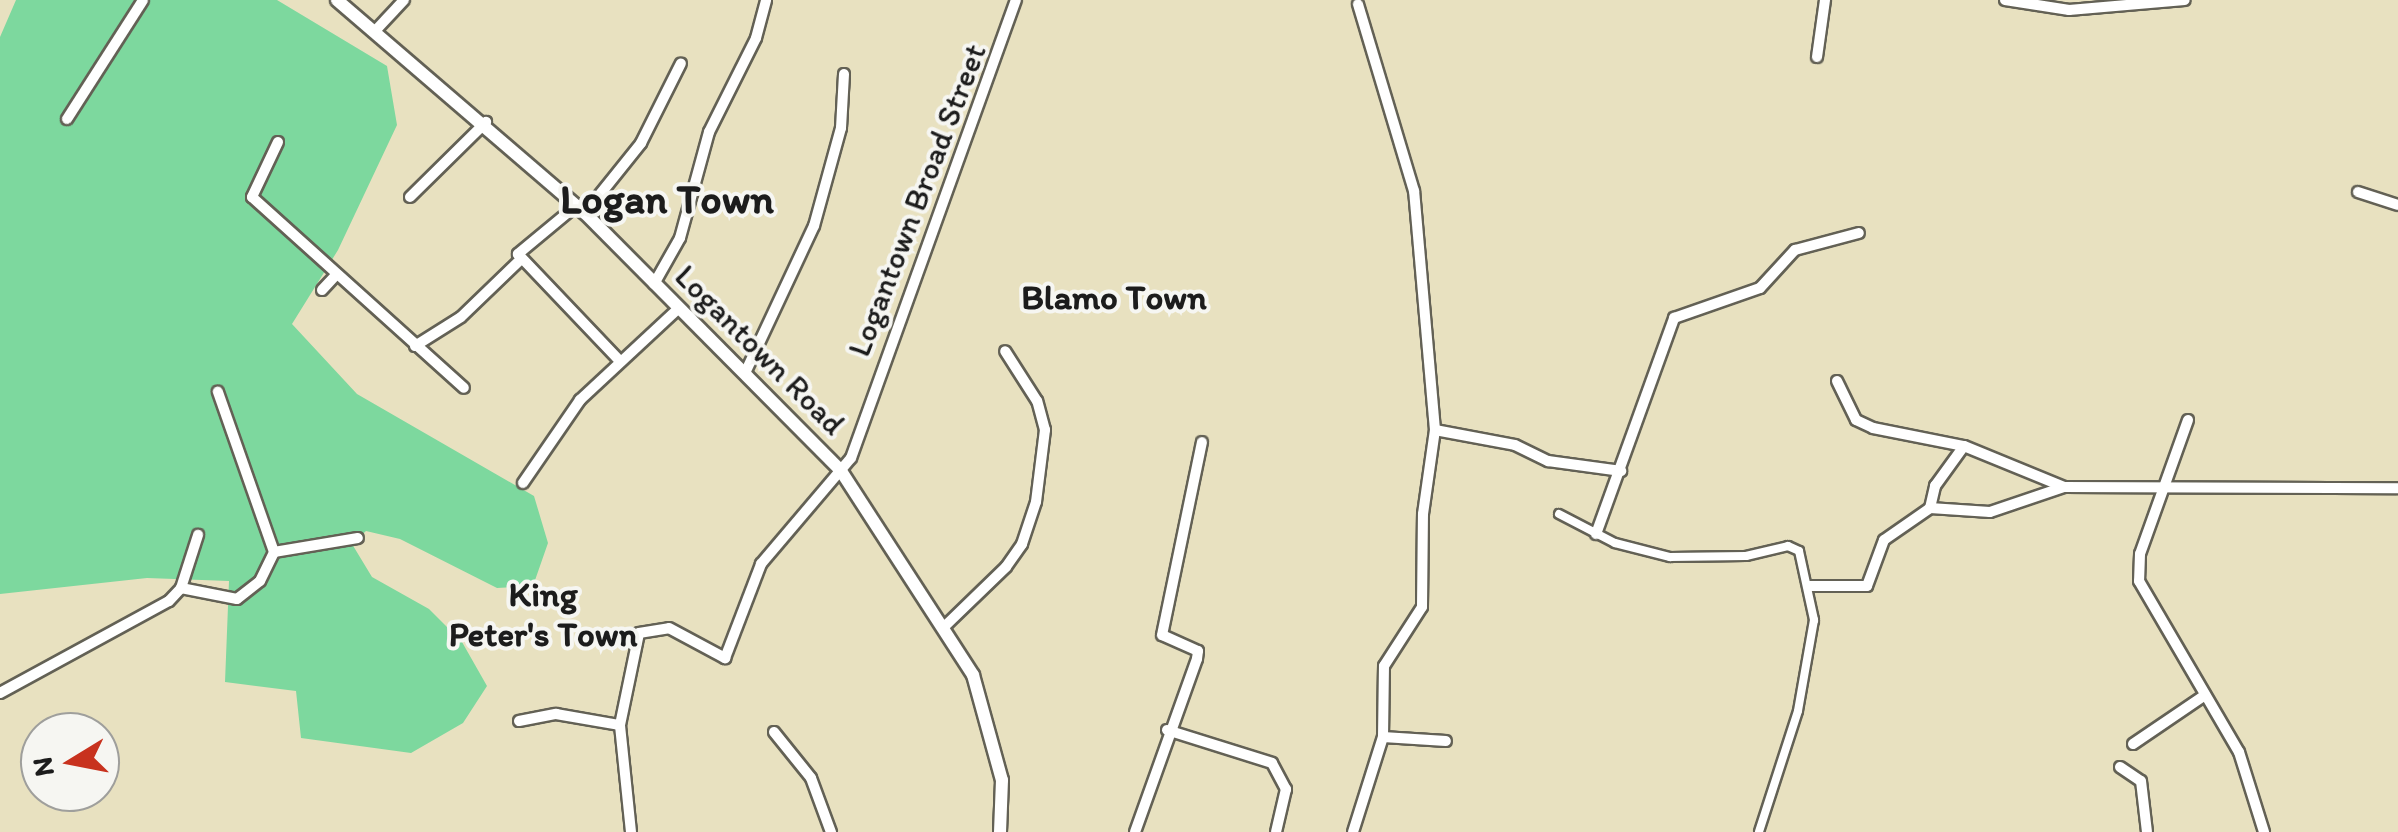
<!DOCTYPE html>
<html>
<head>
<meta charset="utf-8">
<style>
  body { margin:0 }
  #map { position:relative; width:2398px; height:832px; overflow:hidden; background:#e8e1c0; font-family:Itim,sans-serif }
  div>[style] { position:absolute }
  .green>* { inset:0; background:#7dd89e }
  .roads { filter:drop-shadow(2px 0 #636155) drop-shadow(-2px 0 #636155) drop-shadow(0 2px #636155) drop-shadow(0 -2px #636155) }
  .pedestrian>* { height:8px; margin:-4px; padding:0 4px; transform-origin:4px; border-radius:4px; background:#fff }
  .minor>* { height:10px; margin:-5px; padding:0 5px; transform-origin:5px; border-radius:5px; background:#fff }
  .tertiary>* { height:12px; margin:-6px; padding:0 6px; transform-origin:6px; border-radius:6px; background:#fff }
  span { translate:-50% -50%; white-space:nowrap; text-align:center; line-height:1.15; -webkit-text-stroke:8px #f6f6f2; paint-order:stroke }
  .street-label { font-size:32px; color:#1c1c1c }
  .neighbourhood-label { font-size:35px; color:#1c1c1c; font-weight:700 }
  .district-label { font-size:42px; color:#1c1c1c; font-weight:700 }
  .north { position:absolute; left:20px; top:712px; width:100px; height:100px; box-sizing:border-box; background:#f6f6f2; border:2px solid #9f9f9c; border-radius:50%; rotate:260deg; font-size:28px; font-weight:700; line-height:40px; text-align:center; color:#1c1c1c }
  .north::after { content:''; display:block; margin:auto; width:35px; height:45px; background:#c8321e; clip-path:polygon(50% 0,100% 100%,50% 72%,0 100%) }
</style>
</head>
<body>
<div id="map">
  <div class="green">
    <div style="clip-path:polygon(16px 0,277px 0,387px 66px,397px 125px,338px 250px,292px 324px,357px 394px,534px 496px,548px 543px,533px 586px,497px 588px,400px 539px,366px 531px,352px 544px,372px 577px,429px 609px,462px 642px,487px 686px,463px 723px,411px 753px,301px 738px,296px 691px,225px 682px,229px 581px,147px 578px,0 594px,0 37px)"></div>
  </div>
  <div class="roads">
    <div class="pedestrian">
      <div style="left:1559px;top:514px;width:63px;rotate:27.4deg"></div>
      <div style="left:1615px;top:543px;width:57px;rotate:14.3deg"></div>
      <div style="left:1670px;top:557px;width:76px;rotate:-0.8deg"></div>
      <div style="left:1746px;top:556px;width:43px;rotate:-13.4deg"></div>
      <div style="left:1788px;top:546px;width:12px;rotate:24deg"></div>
      <div style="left:1799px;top:551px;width:71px;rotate:77.7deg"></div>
      <div style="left:1814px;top:620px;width:92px;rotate:100deg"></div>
      <div style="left:1798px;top:711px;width:127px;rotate:107.9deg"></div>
    </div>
    <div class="minor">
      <div style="left:2005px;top:0;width:65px;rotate:8.9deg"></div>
      <div style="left:2069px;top:10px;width:116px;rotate:-4.9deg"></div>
      <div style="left:376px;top:30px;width:41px;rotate:-47deg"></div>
      <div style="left:1817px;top:57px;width:58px;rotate:-82deg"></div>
      <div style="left:67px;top:119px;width:141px;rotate:-57.4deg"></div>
      <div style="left:278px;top:142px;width:61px;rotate:115.3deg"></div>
      <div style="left:252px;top:197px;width:285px;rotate:42deg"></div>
      <div style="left:2358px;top:192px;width:42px;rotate:18deg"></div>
      <div style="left:410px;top:197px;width:107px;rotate:-44.6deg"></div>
      <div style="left:577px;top:205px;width:77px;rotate:140.3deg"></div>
      <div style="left:518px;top:254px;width:145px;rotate:46.4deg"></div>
      <div style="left:585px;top:213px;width:90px;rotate:-51.3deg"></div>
      <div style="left:641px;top:143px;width:89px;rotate:-63.4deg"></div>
      <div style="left:654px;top:284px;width:53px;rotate:-60.5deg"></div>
      <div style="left:680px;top:238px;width:110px;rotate:-74.7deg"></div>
      <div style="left:709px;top:132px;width:105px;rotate:-63.4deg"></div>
      <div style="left:756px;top:38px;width:39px;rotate:-75deg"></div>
      <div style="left:322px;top:290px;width:19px;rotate:-47deg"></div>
      <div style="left:415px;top:346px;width:54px;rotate:-32.2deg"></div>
      <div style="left:461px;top:317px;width:82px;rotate:-44deg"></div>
      <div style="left:745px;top:373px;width:162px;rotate:-64.9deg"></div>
      <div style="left:814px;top:226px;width:102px;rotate:-74.6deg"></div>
      <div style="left:841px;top:128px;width:54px;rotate:-86.8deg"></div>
      <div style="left:1837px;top:381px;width:43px;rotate:64deg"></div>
      <div style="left:1856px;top:420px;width:19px;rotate:25deg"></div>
      <div style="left:1873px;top:428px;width:93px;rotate:11.2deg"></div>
      <div style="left:1964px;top:446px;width:108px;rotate:22.3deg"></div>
      <div style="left:2064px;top:487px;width:334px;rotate:0.2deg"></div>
      <div style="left:2188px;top:420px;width:142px;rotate:109.7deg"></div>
      <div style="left:2140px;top:554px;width:27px;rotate:92deg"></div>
      <div style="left:2139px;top:581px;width:198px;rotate:59.7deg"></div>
      <div style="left:2239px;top:752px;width:84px;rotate:72.6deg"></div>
      <div style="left:1435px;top:430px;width:81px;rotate:10.6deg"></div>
      <div style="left:1515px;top:445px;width:37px;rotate:26deg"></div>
      <div style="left:1548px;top:461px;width:74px;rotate:7.8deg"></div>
      <div style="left:523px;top:483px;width:101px;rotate:-55.5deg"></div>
      <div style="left:580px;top:400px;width:135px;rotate:-42.9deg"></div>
      <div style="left:1930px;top:508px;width:60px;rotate:3.8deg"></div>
      <div style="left:1990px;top:512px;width:78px;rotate:-18.7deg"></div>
      <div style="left:1596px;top:534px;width:230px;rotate:-70.1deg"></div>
      <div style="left:1674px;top:318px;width:91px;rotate:-19.2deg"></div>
      <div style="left:1760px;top:288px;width:52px;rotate:-47.4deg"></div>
      <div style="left:1795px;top:250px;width:66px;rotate:-14.9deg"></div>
      <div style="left:274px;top:552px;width:85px;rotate:-9.5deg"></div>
      <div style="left:1810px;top:586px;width:57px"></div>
      <div style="left:1867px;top:586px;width:49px;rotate:-69.7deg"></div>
      <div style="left:1884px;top:540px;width:56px;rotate:-34.8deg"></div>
      <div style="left:1930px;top:508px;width:23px;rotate:-77deg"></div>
      <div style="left:1935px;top:486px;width:49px;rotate:-54.1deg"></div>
      <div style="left:181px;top:588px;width:57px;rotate:11.1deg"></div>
      <div style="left:237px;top:599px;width:29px;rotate:-38deg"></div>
      <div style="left:260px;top:581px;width:32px;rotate:-64deg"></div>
      <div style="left:274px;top:552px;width:170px;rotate:-109.3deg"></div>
      <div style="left:945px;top:626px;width:85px;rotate:-44deg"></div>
      <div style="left:1006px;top:567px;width:28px;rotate:-55deg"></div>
      <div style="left:1022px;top:544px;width:44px;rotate:-71.6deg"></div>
      <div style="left:1036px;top:502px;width:73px;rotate:-82.9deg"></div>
      <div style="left:1045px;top:430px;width:30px;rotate:-105deg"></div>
      <div style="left:1037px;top:401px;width:59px;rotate:-122.6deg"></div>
      <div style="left:0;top:693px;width:192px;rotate:-28.6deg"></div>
      <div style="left:169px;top:601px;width:18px;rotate:-47deg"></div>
      <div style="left:181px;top:588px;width:56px;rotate:-72.2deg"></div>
      <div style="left:519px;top:721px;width:38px;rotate:-11deg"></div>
      <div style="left:556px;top:714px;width:65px;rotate:9.8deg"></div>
      <div style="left:1167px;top:730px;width:110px;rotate:17.4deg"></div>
      <div style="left:1272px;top:763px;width:30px;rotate:62deg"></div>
      <div style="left:1286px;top:789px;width:44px;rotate:103.1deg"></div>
      <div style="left:774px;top:732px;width:59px;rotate:51.2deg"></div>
      <div style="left:811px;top:778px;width:58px;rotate:69.7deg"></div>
      <div style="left:1383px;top:737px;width:63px;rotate:3.6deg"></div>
      <div style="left:2133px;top:744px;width:87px;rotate:-34.2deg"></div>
      <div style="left:2120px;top:767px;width:25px;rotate:34deg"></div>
      <div style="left:2141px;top:781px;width:51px;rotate:83.3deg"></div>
      <div style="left:631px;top:832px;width:108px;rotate:-95.9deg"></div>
      <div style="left:620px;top:725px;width:94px;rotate:-78.3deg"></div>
      <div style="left:639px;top:633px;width:30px;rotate:-9deg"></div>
      <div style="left:669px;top:628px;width:64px;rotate:28.2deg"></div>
      <div style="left:725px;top:658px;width:101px;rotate:-69deg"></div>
      <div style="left:761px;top:564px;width:139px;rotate:-49.7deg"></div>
      <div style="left:851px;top:458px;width:487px;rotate:-70.2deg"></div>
      <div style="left:1135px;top:832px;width:184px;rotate:-70.3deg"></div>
      <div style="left:1197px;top:659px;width:8px;rotate:-83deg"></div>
      <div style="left:1198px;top:651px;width:39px;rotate:-156deg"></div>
      <div style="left:1162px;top:635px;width:197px;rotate:-78.3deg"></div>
      <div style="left:1353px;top:832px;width:100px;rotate:-72.5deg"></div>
      <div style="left:1383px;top:737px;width:71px;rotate:-89.2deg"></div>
      <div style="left:1384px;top:666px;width:70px;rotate:-57.2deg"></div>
      <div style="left:1422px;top:607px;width:93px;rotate:-89.4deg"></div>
      <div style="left:1423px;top:514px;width:85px;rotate:-81.9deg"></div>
      <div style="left:1435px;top:430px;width:240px;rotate:-95deg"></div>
      <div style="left:1414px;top:191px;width:195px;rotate:-106.7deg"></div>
    </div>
    <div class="tertiary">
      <div style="left:337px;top:0;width:327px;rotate:40.7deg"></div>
      <div style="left:585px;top:213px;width:363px;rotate:45.2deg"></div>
      <div style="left:841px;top:471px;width:243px;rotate:57.1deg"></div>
      <div style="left:973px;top:675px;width:109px;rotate:74.6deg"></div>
      <div style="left:1002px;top:780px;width:52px;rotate:92.2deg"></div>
    </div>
  </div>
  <div class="street-label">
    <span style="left:917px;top:200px;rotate:-69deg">Logantown Broad Street</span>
    <span style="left:760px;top:350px;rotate:45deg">Logantown Road</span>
  </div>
  <div class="neighbourhood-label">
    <span style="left:1114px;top:297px">Blamo Town</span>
    <span style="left:543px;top:614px">King<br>Peter's Town</span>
  </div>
  <div class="district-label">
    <span style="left:667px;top:199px">Logan Town</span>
  </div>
  <div class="north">N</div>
</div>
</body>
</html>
